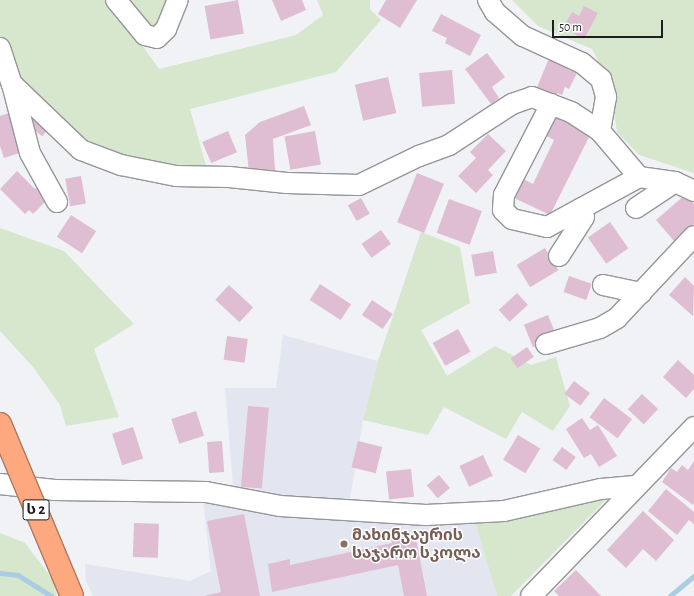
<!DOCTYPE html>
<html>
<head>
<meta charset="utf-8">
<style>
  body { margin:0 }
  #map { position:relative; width:694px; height:596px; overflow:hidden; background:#f1f2f5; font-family:"Alegreya Sans","Noto Sans Georgian",sans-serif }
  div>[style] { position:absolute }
  .built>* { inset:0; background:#e3e6f0 }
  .green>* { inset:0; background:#d6e7cd }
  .stream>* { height:4.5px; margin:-2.25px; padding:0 2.25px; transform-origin:2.25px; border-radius:2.25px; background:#a9cde2 }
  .building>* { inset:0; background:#dfbdd2; transform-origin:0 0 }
  .roads { filter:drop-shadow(1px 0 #959699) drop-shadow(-1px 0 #959699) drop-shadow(0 1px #959699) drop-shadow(0 -1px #959699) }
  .minor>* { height:20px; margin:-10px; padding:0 10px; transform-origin:10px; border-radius:10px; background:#fff }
  .bridges { filter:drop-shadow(1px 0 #b0785e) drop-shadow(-1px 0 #b0785e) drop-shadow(0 1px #b0785e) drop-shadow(0 -1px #b0785e) }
  .highway-bridge>* { height:22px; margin:-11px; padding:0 11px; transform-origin:11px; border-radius:11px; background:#fea880 }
  .dots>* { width:11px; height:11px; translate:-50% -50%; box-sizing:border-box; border:2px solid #fff; border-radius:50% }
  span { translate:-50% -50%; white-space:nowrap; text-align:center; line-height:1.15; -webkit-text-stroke:3px #fff; paint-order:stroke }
  .shield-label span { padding:1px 3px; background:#fff; border:1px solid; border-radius:3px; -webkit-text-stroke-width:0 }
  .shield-label { font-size:15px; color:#1e1e1f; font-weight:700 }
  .education-label { font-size:16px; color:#785e54; font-weight:700 }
  .left { translate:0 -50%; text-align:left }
  .scale { position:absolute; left:552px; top:20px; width:111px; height:18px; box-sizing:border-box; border:2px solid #1e1e1f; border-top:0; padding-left:5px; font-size:12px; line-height:14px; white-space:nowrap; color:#1e1e1f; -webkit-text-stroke:3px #fff; paint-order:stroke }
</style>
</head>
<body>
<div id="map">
  <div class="built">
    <div style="clip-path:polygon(283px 335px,378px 361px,363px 420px,348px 511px,234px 498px,225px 388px,276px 388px)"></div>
    <div style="clip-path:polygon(203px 500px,475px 522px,497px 596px,93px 596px,86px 581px,85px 564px,190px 581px,211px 571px)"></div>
  </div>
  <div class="green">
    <div style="clip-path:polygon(0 0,178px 0,166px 29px,137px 38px,159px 69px,296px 35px,323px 15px,317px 0,370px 0,370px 9px,381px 20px,336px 72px,190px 109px,209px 176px,103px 160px,0 61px)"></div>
    <div style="clip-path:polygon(512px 0,694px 0,694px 173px,639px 155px,617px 132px,610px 84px,592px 49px,538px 26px)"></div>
    <div style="clip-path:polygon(0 228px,64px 251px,134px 324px,94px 349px,119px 417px,66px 426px,60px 405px,33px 367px,0 331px)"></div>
    <div style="clip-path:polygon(421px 232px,460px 247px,470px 303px,421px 330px,447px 376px,495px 346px,531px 365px,556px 357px,570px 406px,553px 431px,522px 412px,506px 439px,444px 407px,428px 435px,363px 420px,378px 361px)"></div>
    <div style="clip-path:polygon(610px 496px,511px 596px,497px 596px,475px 522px)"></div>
    <div style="clip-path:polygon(0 533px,25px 543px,53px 580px,57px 596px,0 596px)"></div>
  </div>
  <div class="stream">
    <div style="left:0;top:573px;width:18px;rotate:6deg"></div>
    <div style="left:18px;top:575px;width:39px;rotate:32deg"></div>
    <div style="left:670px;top:596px;width:31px;rotate:-40deg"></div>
  </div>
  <div class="building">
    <div style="left:238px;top:0;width:34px;height:34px;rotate:80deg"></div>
    <div style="clip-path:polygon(272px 0,302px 0,306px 10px,281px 21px)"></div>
    <div style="clip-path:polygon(386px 0,417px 0,400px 28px,378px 14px)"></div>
    <div style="clip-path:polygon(584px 6px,598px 13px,584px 39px,563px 28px,572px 12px,579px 16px)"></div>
    <div style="clip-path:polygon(441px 14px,481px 35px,470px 56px,445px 43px,447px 38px,432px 31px)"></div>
    <div style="clip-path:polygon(487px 53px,505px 77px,492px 87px,499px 98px,491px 104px,465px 69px)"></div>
    <div style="clip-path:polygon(550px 56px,569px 64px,567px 69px,577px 73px,569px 89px,565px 87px,562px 95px,557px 93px,554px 100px,535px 92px)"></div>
    <div style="left:452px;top:70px;width:34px;height:33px;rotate:85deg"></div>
    <div style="left:388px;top:77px;width:37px;height:34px;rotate:77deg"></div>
    <div style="clip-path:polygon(304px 106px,311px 125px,273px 139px,275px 170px,249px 173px,245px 135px,260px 122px)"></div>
    <div style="clip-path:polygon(9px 113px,17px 136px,26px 151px,4px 158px,0 146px,0 116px)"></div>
    <div style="left:35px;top:114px;width:19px;height:14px;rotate:35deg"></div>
    <div style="clip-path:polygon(553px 114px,591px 133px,550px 215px,512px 197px,521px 178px,533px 184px,554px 140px,543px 134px)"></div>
    <div style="left:228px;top:131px;width:23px;height:28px;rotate:67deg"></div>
    <div style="left:315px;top:131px;width:34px;height:31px;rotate:80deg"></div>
    <div style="clip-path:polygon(488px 134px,506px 151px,488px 170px,493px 175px,476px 193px,458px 176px,476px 158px,470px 152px)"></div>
    <div style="clip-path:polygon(17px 171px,35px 189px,37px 186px,49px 198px,33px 214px,29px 210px,25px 214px,0 189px)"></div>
    <div style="left:417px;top:173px;width:29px;height:53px;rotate:22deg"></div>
    <div style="left:81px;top:176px;width:28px;height:16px;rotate:80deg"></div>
    <div style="clip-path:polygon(686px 194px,694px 204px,694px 224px,674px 241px,656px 220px)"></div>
    <div style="left:361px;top:198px;width:18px;height:15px;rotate:61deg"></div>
    <div style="left:449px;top:199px;width:35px;height:36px;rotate:20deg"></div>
    <div style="left:71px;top:215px;width:30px;height:26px;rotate:33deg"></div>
    <div style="left:610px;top:222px;width:32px;height:27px;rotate:55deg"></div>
    <div style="left:381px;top:230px;width:17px;height:24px;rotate:54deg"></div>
    <div style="left:545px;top:248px;width:26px;height:33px;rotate:59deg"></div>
    <div style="left:493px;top:251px;width:22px;height:22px;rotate:80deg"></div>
    <div style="left:569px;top:276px;width:24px;height:17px;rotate:19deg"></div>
    <div style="clip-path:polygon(685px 277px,694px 286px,693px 316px,669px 295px)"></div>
    <div style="left:320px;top:284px;width:37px;height:19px;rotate:33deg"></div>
    <div style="left:229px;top:285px;width:33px;height:20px;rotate:43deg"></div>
    <div style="left:517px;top:293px;width:16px;height:25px;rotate:47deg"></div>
    <div style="left:372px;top:300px;width:25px;height:18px;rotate:34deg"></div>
    <div style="left:548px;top:315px;width:24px;height:26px;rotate:68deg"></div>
    <div style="left:458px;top:329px;width:26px;height:29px;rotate:61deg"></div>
    <div style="left:227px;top:336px;width:21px;height:24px;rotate:8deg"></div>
    <div style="left:527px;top:347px;width:12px;height:20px;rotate:55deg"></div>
    <div style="clip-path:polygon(678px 360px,694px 375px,694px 389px,686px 398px,663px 377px)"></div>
    <div style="left:574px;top:381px;width:20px;height:16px;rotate:37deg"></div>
    <div style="left:642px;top:394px;width:22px;height:21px;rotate:43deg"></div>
    <div style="left:604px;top:398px;width:35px;height:24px;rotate:37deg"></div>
    <div style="left:248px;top:406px;width:21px;height:81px;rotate:5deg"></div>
    <div style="left:196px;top:411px;width:26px;height:26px;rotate:72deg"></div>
    <div style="clip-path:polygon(582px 418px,590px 430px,598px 425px,617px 456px,599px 467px,591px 454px,584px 458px,566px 429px)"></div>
    <div style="left:133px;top:427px;width:33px;height:22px;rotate:72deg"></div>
    <div style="left:518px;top:435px;width:26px;height:29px;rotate:31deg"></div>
    <div style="left:222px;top:441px;width:31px;height:15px;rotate:86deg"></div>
    <div style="left:358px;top:441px;width:25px;height:27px;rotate:14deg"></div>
    <div style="left:562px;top:447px;width:17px;height:16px;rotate:36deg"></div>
    <div style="left:483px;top:455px;width:23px;height:26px;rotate:65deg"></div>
    <div style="clip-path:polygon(694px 461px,694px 503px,693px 505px,662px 482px,671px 468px,677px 472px,682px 465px,688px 470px)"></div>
    <div style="left:411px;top:469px;width:28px;height:25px;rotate:84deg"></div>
    <div style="left:439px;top:475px;width:17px;height:16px;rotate:50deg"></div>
    <div style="clip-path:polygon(666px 489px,694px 512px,694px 524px,689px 520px,677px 535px,648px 511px)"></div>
    <div style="clip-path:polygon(643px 511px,674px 540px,656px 561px,643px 549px,626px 568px,607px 550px)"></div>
    <div style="clip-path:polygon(244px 514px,260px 596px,204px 596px,221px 592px,207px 521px)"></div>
    <div style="left:134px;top:523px;width:25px;height:34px;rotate:2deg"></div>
    <div style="clip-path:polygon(415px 534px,427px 596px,404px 596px,398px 565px,272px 592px,268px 564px,290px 559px,290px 565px,392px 543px,391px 539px)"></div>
    <div style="clip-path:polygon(576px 570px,601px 596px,559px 596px,554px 591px)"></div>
  </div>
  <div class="roads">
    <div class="minor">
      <div style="left:116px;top:0;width:45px;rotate:50.4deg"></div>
      <div style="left:145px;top:35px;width:12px;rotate:14deg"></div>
      <div style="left:157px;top:38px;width:13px;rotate:-45deg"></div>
      <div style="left:166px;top:29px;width:31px;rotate:-68deg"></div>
      <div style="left:488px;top:0;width:14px;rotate:60deg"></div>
      <div style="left:495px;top:12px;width:37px;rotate:41deg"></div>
      <div style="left:523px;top:36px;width:65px;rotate:24.6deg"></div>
      <div style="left:582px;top:63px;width:25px;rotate:40deg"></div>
      <div style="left:601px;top:79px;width:19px;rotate:74deg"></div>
      <div style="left:606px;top:97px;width:35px;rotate:100deg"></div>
      <div style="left:0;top:48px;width:38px;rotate:72deg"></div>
      <div style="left:12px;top:84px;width:95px;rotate:43.7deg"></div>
      <div style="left:81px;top:150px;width:43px;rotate:20.6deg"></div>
      <div style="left:121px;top:165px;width:56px;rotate:11.3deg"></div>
      <div style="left:176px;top:176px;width:53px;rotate:1.1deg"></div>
      <div style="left:229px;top:177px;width:58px;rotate:5.9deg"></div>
      <div style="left:287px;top:183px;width:72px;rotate:1.6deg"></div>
      <div style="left:359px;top:185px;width:67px;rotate:-25.8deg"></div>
      <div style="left:419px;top:156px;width:32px;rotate:-20deg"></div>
      <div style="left:449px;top:145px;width:75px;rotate:-33.1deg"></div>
      <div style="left:512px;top:104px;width:21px;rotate:-19deg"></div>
      <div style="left:532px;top:97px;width:42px;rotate:21deg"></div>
      <div style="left:571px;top:112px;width:35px;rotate:33deg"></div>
      <div style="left:600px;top:131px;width:60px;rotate:49.7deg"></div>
      <div style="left:639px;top:177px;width:36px;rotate:8deg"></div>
      <div style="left:675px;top:182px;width:21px;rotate:25deg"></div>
      <div style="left:12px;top:84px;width:71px;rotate:75.4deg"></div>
      <div style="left:30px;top:153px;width:56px;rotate:61.1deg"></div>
      <div style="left:551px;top:104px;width:102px;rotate:117.3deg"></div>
      <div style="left:504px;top:195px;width:15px;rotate:94deg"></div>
      <div style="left:503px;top:210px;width:13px;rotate:45deg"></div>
      <div style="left:512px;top:219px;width:36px;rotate:13deg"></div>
      <div style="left:547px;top:227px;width:105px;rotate:-28.5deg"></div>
      <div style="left:636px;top:208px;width:47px;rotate:-33.7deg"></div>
      <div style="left:559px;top:256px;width:46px;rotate:-57.3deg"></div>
      <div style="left:584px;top:217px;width:9px;rotate:-111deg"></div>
      <div style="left:603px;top:285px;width:39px;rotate:12deg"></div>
      <div style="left:546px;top:344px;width:56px;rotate:-16.5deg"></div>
      <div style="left:600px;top:328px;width:20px;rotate:-30deg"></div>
      <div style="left:617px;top:318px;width:112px;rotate:-46.8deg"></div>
      <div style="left:0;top:484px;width:55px;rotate:6.2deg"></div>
      <div style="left:55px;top:490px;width:151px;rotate:0.8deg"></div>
      <div style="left:206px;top:492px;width:75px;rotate:10.7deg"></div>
      <div style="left:280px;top:506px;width:146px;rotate:3.5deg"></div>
      <div style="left:426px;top:515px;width:78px;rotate:-2.9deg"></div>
      <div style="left:504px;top:511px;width:99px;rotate:-12.8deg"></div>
      <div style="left:601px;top:489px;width:34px;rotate:-5deg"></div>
      <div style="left:531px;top:596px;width:235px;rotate:-46deg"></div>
    </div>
  </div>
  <div class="bridges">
    <div class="highway-bridge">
      <div style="left:0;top:424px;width:186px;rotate:67.3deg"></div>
    </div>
  </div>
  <div class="dots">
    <div style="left:344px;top:544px;background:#8d6e63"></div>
  </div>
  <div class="shield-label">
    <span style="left:36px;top:510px">ს 2</span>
  </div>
  <div class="education-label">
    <span class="left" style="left:352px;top:544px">მახინჯაურის<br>საჯარო სკოლა</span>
  </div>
  <div class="scale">50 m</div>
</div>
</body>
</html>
